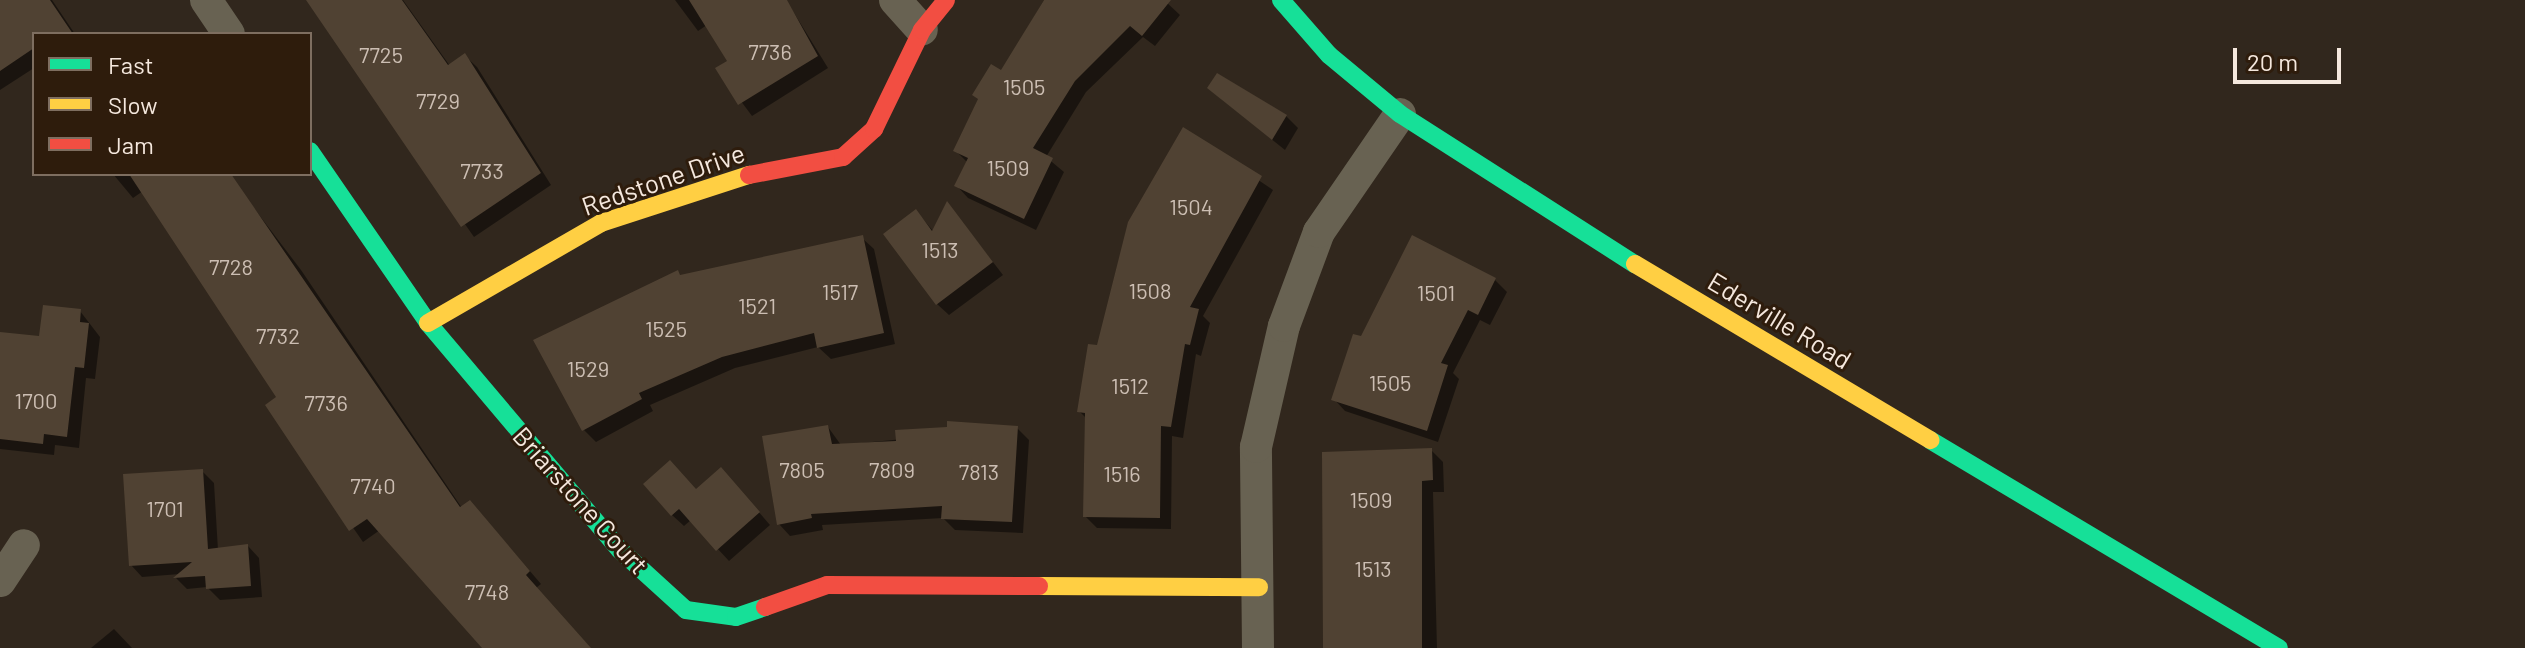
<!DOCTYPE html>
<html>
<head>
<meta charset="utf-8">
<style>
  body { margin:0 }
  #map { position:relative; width:2525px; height:648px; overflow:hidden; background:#31271d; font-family:Barlow,sans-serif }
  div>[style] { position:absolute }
  .shadow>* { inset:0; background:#0007 }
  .building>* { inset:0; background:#504233 }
  .street>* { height:32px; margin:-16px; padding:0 16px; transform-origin:16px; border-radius:16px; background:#686252 }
  .fast>* { height:18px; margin:-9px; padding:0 9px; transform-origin:9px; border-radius:9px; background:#16e098 }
  .slow>* { height:18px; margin:-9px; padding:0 9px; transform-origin:9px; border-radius:9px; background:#ffcf43 }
  .jam>* { height:18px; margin:-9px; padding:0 9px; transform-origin:9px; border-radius:9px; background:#f24e42 }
  span { translate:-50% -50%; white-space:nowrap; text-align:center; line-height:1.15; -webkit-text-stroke:6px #2e1c0c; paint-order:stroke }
  .number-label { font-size:22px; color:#ccbeb3 }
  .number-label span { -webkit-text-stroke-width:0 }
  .street-label { font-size:26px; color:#f5e8de }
  .legend { position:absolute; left:32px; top:32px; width:280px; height:144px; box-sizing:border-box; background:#2e1c0c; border:2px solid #7e6e60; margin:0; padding:10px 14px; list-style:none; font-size:24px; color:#f5e8de }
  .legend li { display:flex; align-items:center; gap:16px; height:40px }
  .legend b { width:40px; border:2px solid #7e6e60 }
  .scale { position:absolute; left:2233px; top:48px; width:108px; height:36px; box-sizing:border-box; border:4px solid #f5e8de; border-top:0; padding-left:10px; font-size:24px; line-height:28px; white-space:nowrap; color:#f5e8de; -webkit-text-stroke:6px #2e1c0c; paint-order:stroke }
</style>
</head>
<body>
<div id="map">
  <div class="shadow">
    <div style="clip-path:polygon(0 0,52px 0,75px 34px,34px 34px,34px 68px,0 90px)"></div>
    <div style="clip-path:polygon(308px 0,403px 0,450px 66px,465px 56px,477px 67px,551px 185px,474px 237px)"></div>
    <div style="clip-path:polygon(675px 0,786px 0,828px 68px,752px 116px,717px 69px,729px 62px,707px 25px,698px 31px)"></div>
    <div style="clip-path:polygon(1044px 0,1164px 0,1180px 15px,1155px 46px,1143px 37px,1086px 92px,1046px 157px,1064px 172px,1036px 230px,968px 198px,957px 186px,968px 163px,955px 150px)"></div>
    <div style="clip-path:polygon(1221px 99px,1286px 116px,1298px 128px,1285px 150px)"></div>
    <div style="clip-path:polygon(1184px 130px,1273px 190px,1203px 316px,1210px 323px,1201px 356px,1196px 354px,1183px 438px,1172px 436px,1171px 529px,1097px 528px,1085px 516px,1087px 419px,1079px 411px)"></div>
    <div style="clip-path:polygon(113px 174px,228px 174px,301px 270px,462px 508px,481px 514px,541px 584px,536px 588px,590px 648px,485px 648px,380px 530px,363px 542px,268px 405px,279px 397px,143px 191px,133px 198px)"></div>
    <div style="clip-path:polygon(948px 204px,1003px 275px,949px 315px,937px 304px,916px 211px,934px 232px)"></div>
    <div style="clip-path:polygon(862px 238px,874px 249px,895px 344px,831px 359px,818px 347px,735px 368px,650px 405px,653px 411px,596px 442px,584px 430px,681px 277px)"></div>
    <div style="clip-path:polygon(1495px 280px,1507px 292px,1490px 325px,1480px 320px,1453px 373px,1459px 379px,1438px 442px,1345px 411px,1334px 399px,1362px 339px)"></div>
    <div style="clip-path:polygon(80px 311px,100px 337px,95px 379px,86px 378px,79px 448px,55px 445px,54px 455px,0 449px,0 334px,41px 338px)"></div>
    <div style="clip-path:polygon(828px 427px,841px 445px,1017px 428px,1029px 440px,1023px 533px,955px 530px,943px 518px,822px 525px,823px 530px,790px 536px,779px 524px)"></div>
    <div style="clip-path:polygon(1432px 451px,1443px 462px,1444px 492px,1433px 492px,1437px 648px,1328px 648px)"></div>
    <div style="clip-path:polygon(202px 471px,214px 483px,218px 550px,248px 546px,259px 558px,262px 597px,220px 600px,207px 587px,187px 589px,176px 578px,180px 574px,142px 577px,131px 565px)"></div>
    <div style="clip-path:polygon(732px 481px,770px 525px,729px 561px,691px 520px,684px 526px,672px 515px,696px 491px)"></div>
    <div style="clip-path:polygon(114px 629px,132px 648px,91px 648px)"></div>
  </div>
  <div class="building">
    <div style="clip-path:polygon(0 0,50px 0,73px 34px,34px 34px,34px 48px,0 71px)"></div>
    <div style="clip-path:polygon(306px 0,402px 0,448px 65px,465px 53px,541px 173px,461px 227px)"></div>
    <div style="clip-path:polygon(689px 0,787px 0,818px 56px,738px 105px,715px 68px,727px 61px)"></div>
    <div style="clip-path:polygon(1044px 0,1171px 0,1142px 36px,1130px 26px,1075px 81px,1033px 148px,1053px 158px,1024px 219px,954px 186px,968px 158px,953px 151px,978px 99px,972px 95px,991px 64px,1001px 70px)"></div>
    <div style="clip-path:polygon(1217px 73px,1287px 115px,1272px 140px,1207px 88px)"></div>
    <div style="clip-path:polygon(1183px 127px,1262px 176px,1190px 307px,1199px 309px,1190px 345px,1185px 344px,1171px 427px,1161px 426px,1160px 518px,1083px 517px,1085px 413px,1077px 412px,1088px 344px,1097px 345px,1128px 222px)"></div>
    <div style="clip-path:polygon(129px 174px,231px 174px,460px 507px,470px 500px,530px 571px,526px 575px,591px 648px,482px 648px,367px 519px,349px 531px,265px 405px,276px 397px)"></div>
    <div style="clip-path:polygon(947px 201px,993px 262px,936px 305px,883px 234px,916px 209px,932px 231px)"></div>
    <div style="clip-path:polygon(863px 235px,884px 333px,817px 348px,814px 333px,722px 357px,639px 393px,642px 399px,582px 431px,533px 340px,678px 270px,680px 275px)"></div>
    <div style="clip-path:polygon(1412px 235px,1496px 278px,1478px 315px,1468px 310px,1441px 363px,1448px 365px,1427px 431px,1331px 400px,1353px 334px,1361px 336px)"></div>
    <div style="clip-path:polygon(43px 305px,81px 309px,80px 322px,89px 323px,84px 368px,75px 367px,67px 437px,44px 434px,43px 444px,0 439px,0 332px,39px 336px)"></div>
    <div style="clip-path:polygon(947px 421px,1018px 426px,1012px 522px,941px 519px,942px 506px,811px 514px,812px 518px,777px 525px,762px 436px,828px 425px,832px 444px,896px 441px,895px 430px,947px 427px)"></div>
    <div style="clip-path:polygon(1432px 448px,1433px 480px,1422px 481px,1422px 648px,1323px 648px,1322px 452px)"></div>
    <div style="clip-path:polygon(670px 460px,696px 489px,721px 467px,760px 512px,716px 551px,679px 509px,671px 516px,643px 484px)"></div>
    <div style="clip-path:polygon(203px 469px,208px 549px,248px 544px,251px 586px,206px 589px,205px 576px,173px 578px,192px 562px,129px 566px,123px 474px)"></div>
  </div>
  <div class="street">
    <div style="left:206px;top:0;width:41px;rotate:55.9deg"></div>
    <div style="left:895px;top:0;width:40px;rotate:48deg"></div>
    <div style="left:0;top:581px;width:43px;rotate:-56.3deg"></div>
    <div style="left:1258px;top:648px;width:201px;rotate:-90.6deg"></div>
    <div style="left:1256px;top:447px;width:124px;rotate:-77deg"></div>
    <div style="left:1284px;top:326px;width:100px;rotate:-69.6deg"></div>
    <div style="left:1319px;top:232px;width:143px;rotate:-55.5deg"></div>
  </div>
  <div class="fast">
    <div style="left:1281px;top:0;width:73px;rotate:48.9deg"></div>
    <div style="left:1329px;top:55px;width:92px;rotate:39.7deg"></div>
    <div style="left:1400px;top:114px;width:279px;rotate:32.6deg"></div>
    <div style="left:310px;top:151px;width:209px;rotate:55.5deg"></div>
    <div style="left:428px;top:323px;width:297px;rotate:49.8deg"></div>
    <div style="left:620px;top:550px;width:89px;rotate:42.3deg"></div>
    <div style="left:686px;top:610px;width:50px;rotate:8deg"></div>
    <div style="left:736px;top:617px;width:31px;rotate:-19deg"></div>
    <div style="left:1930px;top:440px;width:406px;rotate:30.8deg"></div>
  </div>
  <div class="slow">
    <div style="left:1635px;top:264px;width:344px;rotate:30.8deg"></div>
    <div style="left:428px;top:323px;width:200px;rotate:-30deg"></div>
    <div style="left:601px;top:223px;width:156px;rotate:-18deg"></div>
    <div style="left:1039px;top:586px;width:220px;rotate:0.3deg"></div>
  </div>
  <div class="jam">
    <div style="left:749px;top:175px;width:96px;rotate:-10.8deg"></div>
    <div style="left:843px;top:157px;width:42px;rotate:-42.1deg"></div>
    <div style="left:874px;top:129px;width:110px;rotate:-64.1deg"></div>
    <div style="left:922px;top:30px;width:38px;rotate:-51deg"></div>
    <div style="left:765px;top:607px;width:66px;rotate:-19.5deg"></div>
    <div style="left:827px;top:585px;width:212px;rotate:0.3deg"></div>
  </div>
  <div class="number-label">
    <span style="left:770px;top:52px">7736</span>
    <span style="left:381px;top:55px">7725</span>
    <span style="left:1024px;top:87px">1505</span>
    <span style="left:438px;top:101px">7729</span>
    <span style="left:1008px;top:168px">1509</span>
    <span style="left:482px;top:171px">7733</span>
    <span style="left:1191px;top:207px">1504</span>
    <span style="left:940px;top:250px">1513</span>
    <span style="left:231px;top:267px">7728</span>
    <span style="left:1150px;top:291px">1508</span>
    <span style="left:840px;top:292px">1517</span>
    <span style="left:1436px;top:293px">1501</span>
    <span style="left:757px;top:306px">1521</span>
    <span style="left:666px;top:329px">1525</span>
    <span style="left:278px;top:336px">7732</span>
    <span style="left:588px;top:369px">1529</span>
    <span style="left:1390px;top:383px">1505</span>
    <span style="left:1130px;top:386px">1512</span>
    <span style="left:36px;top:401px">1700</span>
    <span style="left:326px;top:403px">7736</span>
    <span style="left:802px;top:470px">7805</span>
    <span style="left:892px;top:470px">7809</span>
    <span style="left:979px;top:472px">7813</span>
    <span style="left:1122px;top:474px">1516</span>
    <span style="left:373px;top:486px">7740</span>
    <span style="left:1371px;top:500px">1509</span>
    <span style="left:165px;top:509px">1701</span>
    <span style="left:1373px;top:569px">1513</span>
    <span style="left:487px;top:592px">7748</span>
  </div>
  <div class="street-label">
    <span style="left:663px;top:179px;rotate:-19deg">Redstone Drive</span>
    <span style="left:1780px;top:320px;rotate:31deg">Ederville Road</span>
    <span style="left:581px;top:500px;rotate:48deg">Briarstone Court</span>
  </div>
  <ul class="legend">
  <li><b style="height:10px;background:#16e098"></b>Fast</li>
  <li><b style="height:10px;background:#ffcf43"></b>Slow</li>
  <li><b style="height:10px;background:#f24e42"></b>Jam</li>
  </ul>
  <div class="scale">20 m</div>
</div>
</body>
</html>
